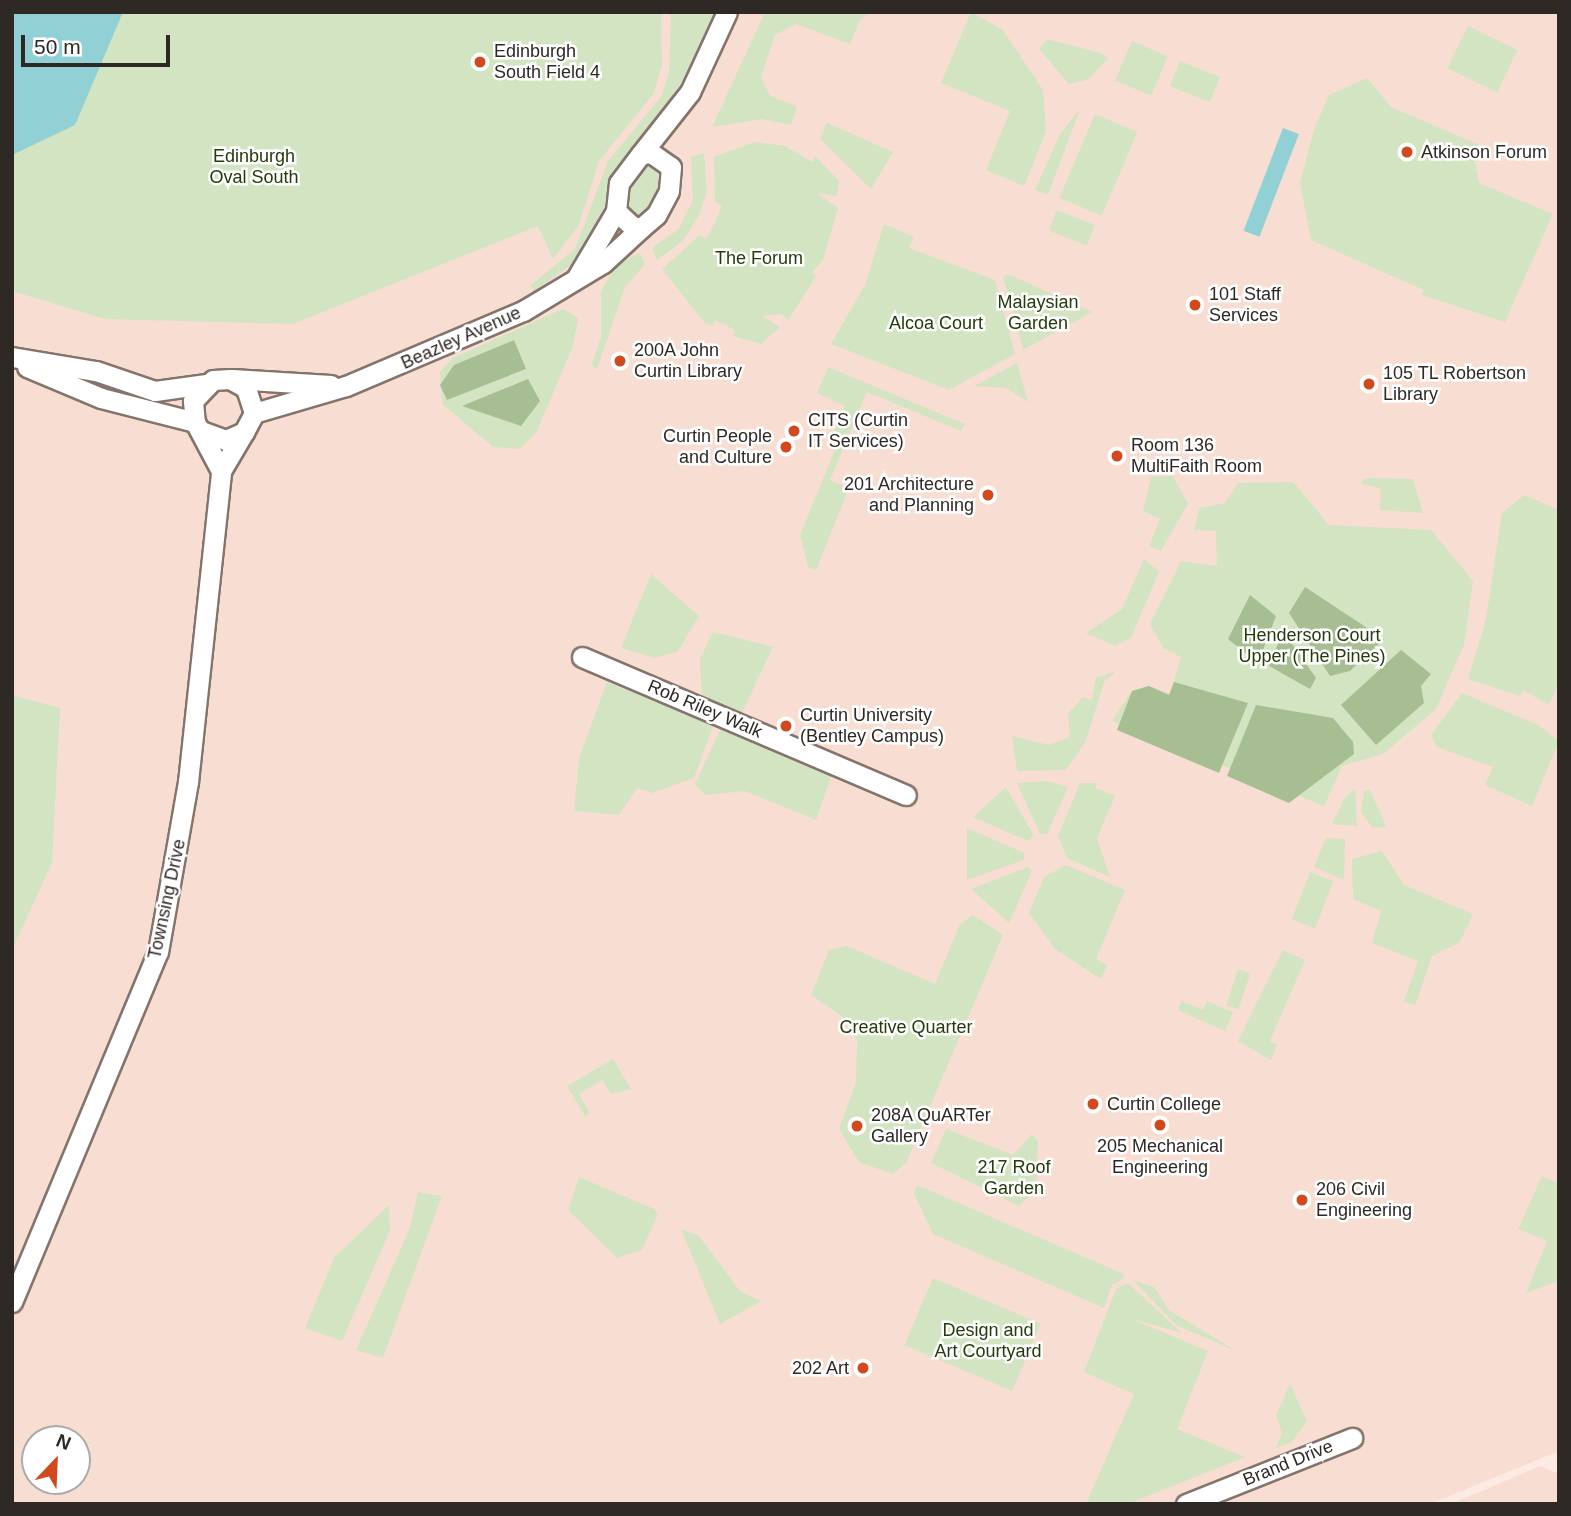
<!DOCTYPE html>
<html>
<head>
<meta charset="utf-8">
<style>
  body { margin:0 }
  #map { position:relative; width:1571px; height:1516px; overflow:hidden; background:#fdebe3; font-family:Arial,sans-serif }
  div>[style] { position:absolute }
  .built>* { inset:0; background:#f8ded2 }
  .green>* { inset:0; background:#d2e4c2; transform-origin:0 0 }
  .forest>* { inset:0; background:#a7be93 }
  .water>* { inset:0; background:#91d0d4; transform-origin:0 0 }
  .roads { filter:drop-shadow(2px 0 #84746c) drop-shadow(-2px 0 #84746c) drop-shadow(0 2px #84746c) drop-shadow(0 -2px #84746c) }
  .minor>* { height:19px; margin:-9.5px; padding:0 9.5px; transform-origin:9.5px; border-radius:9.5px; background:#fff }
  .dots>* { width:19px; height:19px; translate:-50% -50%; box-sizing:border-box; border:4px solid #fff; border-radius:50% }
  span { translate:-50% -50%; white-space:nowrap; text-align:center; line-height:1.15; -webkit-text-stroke:5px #fff; paint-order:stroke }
  .poi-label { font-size:18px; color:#2f2926 }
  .left { translate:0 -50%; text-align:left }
  .right { translate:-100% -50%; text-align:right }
  .park-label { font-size:18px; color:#253b0c }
  .street-label { font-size:18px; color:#2f2926 }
  .frame { position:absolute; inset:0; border:14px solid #2f2926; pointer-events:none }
  .north { position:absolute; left:21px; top:1425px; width:70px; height:70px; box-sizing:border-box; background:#fff; border:2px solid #aca9a8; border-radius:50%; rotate:23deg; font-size:19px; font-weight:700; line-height:28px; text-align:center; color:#2f2926 }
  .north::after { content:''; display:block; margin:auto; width:24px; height:32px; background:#d1491d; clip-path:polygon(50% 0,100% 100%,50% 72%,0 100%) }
  .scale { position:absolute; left:21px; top:35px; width:149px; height:32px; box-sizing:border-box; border:4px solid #2f2926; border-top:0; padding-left:9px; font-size:21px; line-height:24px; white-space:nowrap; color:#2f2926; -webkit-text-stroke:5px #fff; paint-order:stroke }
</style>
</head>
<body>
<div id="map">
  <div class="built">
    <div style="clip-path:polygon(evenodd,12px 12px,1559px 12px,1559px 1451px,1430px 1504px,12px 1504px,12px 12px,35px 1439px,77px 1439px,77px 1481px,35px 1481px,35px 1439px)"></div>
    <div style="clip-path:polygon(1540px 1466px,1559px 1474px,1559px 1504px,1451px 1504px)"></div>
  </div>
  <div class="green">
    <div style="clip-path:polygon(12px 12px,661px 12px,662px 64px,654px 93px,599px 161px,579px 225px,553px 259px,538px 226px,293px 324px,105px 319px,12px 291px)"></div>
    <div style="clip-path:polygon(671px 12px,714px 12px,686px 75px,631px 157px,574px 263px,534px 291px,531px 285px,575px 249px,608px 161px,661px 97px,669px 73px)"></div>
    <div style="clip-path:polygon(765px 12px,872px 12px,860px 20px,850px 44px,796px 24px,775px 35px,761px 77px,769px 95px,797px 107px,791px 125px,762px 119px,712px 127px)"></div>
    <div style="clip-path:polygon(971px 12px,1003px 30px,1043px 90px,1046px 132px,1024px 186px,986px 170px,1010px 111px,941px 83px)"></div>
    <div style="left:1468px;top:26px;width:55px;height:47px;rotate:26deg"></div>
    <div style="clip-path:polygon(1047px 39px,1100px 53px,1108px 58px,1089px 79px,1069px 84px,1039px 49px)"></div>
    <div style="left:1132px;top:41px;width:39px;height:43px;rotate:23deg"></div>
    <div style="left:1180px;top:61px;width:43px;height:27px;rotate:22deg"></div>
    <div style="clip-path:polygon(1367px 78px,1391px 107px,1482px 146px,1475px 162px,1479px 183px,1553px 214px,1505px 322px,1422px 295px,1424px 290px,1311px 240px,1300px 183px,1314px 129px,1329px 95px)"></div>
    <div style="clip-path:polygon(1080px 109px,1048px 195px,1035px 190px,1060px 134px)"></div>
    <div style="left:1095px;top:114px;width:46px;height:91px;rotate:23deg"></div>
    <div style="clip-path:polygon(827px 123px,893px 152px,871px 189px,820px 139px)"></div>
    <div style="clip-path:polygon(755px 142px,785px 146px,812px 162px,815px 156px,839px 181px,837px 196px,817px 193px,838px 208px,823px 260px,812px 273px,817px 275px,788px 320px,781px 314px,762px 316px,780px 327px,761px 344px,733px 336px,735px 330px,715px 320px,712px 326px,704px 322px,662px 269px,700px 235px,706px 239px,715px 223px,722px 205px,715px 202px,714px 157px)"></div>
    <div style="clip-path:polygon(704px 153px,707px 192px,700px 213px,683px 241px,657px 260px,652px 248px,679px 229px,693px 200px,691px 157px)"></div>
    <div style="clip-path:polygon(649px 164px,658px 167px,659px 184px,650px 206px,635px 217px,627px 210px,627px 196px)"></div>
    <div style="left:1057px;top:210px;width:41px;height:22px;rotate:22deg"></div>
    <div style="clip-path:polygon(884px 224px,914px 237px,909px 248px,995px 280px,1015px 354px,949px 390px,831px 344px,865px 285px)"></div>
    <div style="clip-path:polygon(640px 253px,645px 264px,625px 287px,597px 369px,591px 366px,601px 337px,601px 291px,618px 263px)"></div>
    <div style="clip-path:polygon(1008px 274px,1092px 312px,1023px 350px,1003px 277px)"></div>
    <div style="clip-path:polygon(563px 309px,578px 318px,573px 346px,536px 433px,520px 449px,493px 447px,442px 404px,440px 372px,453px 358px)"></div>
    <div style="clip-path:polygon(1017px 363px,1028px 402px,1006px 388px,974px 386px)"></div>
    <div style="clip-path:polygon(828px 367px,965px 424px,961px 431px,867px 392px,830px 480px,849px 488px,816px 570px,808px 567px,800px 535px,841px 435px,834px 431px,845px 406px,817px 393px)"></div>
    <div style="clip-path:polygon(1173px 476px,1188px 504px,1161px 551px,1149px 546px,1160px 519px,1143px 511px,1151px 477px)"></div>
    <div style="clip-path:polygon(1366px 478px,1413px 479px,1423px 513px,1380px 510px,1381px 489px,1360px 483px)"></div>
    <div style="clip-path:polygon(1293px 482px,1329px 525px,1431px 530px,1473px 581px,1464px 645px,1436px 709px,1383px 754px,1342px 766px,1324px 806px,1112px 721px,1132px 691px,1149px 686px,1170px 694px,1181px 657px,1163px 648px,1150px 624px,1181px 561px,1217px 566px,1216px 531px,1194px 530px,1199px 508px,1225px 503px,1238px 483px)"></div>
    <div style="clip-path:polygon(1524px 495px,1559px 510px,1559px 682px,1549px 705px,1523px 690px,1520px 696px,1468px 679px,1486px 619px,1502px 513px)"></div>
    <div style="clip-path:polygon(1144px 559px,1159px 572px,1131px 638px,1115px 646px,1086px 633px,1122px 609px)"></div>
    <div style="clip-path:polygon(651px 574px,699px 616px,678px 651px,655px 658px,621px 648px)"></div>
    <div style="clip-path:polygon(713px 632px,773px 647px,740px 717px,702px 700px,700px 659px)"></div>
    <div style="clip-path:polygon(1116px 671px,1104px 682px,1086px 741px,1066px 770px,1017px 771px,1012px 736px,1049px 745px,1070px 737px,1068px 714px,1083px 697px,1092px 700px,1096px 678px)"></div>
    <div style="clip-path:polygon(607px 682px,714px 724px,694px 778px,652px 793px,637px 788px,619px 815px,574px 811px,579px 758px)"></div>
    <div style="clip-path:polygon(1462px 693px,1538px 725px,1559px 741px,1532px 806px,1485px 785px,1493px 767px,1437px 747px,1431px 735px)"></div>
    <div style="clip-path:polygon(12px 695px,60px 708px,52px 863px,12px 950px)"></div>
    <div style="clip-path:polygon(721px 728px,740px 730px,833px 771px,816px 820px,745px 791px,705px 795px,695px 784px)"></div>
    <div style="clip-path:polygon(1047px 781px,1068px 787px,1047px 834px,1040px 834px,1017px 783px)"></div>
    <div style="clip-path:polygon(1080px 783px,1097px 783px,1095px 788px,1115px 796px,1097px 838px,1110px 877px,1067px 858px,1058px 836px)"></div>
    <div style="clip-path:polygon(1006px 787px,1034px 836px,1028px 841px,973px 817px)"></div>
    <div style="clip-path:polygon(1355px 788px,1357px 826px,1332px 824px,1344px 799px)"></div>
    <div style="clip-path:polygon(1370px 790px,1386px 826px,1385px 828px,1372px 827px,1361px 812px,1364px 791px)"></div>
    <div style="clip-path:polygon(967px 828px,1024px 853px,1024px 860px,967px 880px)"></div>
    <div style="clip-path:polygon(1326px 838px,1345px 839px,1344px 880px,1314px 867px)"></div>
    <div style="clip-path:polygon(1382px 851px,1404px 885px,1473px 914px,1460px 942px,1432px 956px,1415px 1006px,1404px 1001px,1418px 961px,1372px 943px,1381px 911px,1353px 899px,1352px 859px)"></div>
    <div style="clip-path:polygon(1066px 865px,1125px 890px,1096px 959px,1107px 965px,1101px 979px,1055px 949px,1029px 913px,1044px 877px)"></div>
    <div style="clip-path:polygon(1028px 867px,1032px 871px,1009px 923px,971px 889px)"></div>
    <div style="left:1310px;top:872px;width:25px;height:51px;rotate:21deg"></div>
    <div style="clip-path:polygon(973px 915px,1003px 935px,906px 1163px,893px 1174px,859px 1162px,839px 1129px,856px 1082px,857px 1042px,850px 1022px,811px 995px,829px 950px,847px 946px,935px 984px,960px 924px)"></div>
    <div style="clip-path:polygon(1283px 950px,1305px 960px,1270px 1041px,1277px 1045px,1271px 1060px,1238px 1041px)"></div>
    <div style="left:1238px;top:969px;width:13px;height:38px;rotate:18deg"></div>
    <div style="clip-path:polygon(1182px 1001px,1203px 1010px,1207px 1001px,1233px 1012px,1225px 1031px,1178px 1010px)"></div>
    <div style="clip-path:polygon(613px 1059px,631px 1089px,611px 1094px,602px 1080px,579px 1094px,590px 1113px,585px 1116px,567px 1086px)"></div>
    <div style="clip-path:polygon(946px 1129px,1013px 1155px,1032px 1134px,1038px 1141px,1036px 1189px,1019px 1206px,931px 1163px)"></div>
    <div style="clip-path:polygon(1542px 1176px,1559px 1184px,1559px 1281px,1526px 1293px,1547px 1241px,1518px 1229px)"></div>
    <div style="clip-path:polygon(579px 1177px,654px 1209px,658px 1214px,642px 1250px,617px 1258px,568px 1210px)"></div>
    <div style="clip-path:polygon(917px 1185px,1124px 1274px,1123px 1279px,1112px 1285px,1104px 1308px,933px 1234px,914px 1194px)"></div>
    <div style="clip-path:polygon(418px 1192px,442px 1196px,383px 1358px,356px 1350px,409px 1230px)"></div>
    <div style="clip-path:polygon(389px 1205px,390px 1230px,342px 1341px,305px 1328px,334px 1258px)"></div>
    <div style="clip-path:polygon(681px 1229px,699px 1236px,740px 1291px,761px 1301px,720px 1324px)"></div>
    <div style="left:933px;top:1278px;width:117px;height:73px;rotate:23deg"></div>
    <div style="clip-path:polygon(1133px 1280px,1154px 1287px,1169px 1310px,1236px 1351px,1176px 1325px)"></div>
    <div style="clip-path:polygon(1128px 1283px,1182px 1333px,1129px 1318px,1208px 1351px,1177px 1429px,1245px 1457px,1128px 1504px,1086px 1504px,1134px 1394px,1084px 1372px,1116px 1289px)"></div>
    <div style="clip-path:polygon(1290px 1384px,1307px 1421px,1292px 1442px,1276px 1448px,1282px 1433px,1276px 1415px)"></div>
  </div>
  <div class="forest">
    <div style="clip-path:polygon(514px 340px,526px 369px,447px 400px,440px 385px,454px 365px)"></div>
    <div style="clip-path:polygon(528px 379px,540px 401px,521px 426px,462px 406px)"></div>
    <div style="clip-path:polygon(1305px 587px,1384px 639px,1350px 671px,1330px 676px,1289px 613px)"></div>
    <div style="clip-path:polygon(1250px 595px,1276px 616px,1258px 663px,1228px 639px)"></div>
    <div style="clip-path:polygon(1283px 631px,1316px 678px,1310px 689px,1269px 666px)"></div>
    <div style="clip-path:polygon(1401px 650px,1431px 674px,1421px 686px,1424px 703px,1376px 745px,1341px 705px)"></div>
    <div style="clip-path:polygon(1174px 682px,1248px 703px,1219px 773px,1117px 730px,1132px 691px,1149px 686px,1169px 695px)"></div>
    <div style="clip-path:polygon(1256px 705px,1333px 718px,1353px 742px,1354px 754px,1289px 803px,1227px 776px)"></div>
  </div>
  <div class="water">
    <div style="clip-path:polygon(12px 12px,123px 12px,75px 125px,12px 155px)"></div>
    <div style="left:1283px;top:128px;width:17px;height:110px;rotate:21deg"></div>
  </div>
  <div class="roads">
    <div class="minor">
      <div style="left:651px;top:153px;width:24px;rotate:35deg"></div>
      <div style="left:671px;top:167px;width:24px;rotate:95deg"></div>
      <div style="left:669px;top:191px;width:27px;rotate:118deg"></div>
      <div style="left:656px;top:215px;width:20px;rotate:139deg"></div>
      <div style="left:641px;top:228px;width:9px;rotate:-167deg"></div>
      <div style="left:632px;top:226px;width:22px;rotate:-137deg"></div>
      <div style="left:616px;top:211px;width:28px;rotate:-84deg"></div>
      <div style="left:619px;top:183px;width:36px;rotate:-53deg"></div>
      <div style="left:641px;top:154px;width:10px;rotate:-6deg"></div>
      <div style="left:641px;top:154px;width:79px;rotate:-51.7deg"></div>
      <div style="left:690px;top:92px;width:88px;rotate:-65.2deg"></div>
      <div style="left:577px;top:277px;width:77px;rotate:-59.4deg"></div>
      <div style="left:12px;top:357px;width:85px;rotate:9.5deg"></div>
      <div style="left:96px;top:371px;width:62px;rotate:18.7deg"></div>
      <div style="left:155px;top:391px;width:50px;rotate:-8deg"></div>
      <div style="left:27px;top:367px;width:80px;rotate:22.7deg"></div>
      <div style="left:101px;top:398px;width:97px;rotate:14.3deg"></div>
      <div style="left:232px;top:379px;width:99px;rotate:3.5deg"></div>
      <div style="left:254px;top:413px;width:96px;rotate:-16.4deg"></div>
      <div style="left:346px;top:386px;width:192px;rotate:-23deg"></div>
      <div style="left:523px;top:311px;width:93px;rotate:-31deg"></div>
      <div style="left:603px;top:263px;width:52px;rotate:-42.6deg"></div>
      <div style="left:201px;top:431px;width:27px;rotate:20deg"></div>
      <div style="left:226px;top:440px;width:20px;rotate:-24deg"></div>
      <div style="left:244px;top:432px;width:21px;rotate:-62deg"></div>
      <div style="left:254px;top:413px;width:26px;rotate:-108deg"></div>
      <div style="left:246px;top:388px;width:18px;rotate:-151deg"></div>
      <div style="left:230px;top:379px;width:17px;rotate:177deg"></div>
      <div style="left:213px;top:380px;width:29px;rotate:134deg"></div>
      <div style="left:193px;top:401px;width:21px;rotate:85deg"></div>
      <div style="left:195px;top:422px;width:55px;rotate:62deg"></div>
      <div style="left:582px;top:657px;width:352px;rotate:23.1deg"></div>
      <div style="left:12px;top:1302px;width:379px;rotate:-67.4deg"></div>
      <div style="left:158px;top:952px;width:173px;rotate:-80deg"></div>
      <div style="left:188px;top:782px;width:313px;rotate:-83.9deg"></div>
      <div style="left:221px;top:471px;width:45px;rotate:-59.5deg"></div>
      <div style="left:1186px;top:1504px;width:179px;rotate:-21.7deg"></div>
    </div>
  </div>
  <div class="dots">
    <div style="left:480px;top:62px;background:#d1491d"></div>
    <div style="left:1407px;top:152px;background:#d1491d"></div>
    <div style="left:1195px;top:305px;background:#d1491d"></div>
    <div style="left:620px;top:361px;background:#d1491d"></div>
    <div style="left:1369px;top:384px;background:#d1491d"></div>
    <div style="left:794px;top:431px;background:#d1491d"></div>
    <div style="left:786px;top:447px;background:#d1491d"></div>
    <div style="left:1117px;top:456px;background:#d1491d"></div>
    <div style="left:988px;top:495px;background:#d1491d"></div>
    <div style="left:786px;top:726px;background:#d1491d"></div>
    <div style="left:1093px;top:1104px;background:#d1491d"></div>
    <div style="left:1160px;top:1125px;background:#d1491d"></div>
    <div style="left:857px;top:1126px;background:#d1491d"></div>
    <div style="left:1302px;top:1200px;background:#d1491d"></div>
    <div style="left:863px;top:1368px;background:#d1491d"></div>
  </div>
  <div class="poi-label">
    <span class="left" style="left:494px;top:62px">Edinburgh<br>South Field 4</span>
    <span class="left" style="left:1421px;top:152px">Atkinson Forum</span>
    <span class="left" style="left:1209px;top:305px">101 Staff<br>Services</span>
    <span class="left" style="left:634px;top:361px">200A John<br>Curtin Library</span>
    <span class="left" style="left:1383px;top:384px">105 TL Robertson<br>Library</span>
    <span class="left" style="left:808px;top:431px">CITS (Curtin<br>IT Services)</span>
    <span class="right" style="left:772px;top:447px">Curtin People<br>and Culture</span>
    <span class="left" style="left:1131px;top:456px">Room 136<br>MultiFaith Room</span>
    <span class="right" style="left:974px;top:495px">201 Architecture<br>and Planning</span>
    <span class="left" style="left:800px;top:726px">Curtin University<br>(Bentley Campus)</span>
    <span class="left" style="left:1107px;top:1104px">Curtin College</span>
    <span class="left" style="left:871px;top:1126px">208A QuARTer<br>Gallery</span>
    <span style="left:1160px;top:1157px">205 Mechanical<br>Engineering</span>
    <span class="left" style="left:1316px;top:1200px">206 Civil<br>Engineering</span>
    <span class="right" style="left:849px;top:1368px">202 Art</span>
  </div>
  <div class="park-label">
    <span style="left:254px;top:167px">Edinburgh<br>Oval South</span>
    <span style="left:759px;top:258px">The Forum</span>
    <span style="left:1038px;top:313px">Malaysian<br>Garden</span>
    <span style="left:936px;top:323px">Alcoa Court</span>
    <span style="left:1312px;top:646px">Henderson Court<br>Upper (The Pines)</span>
    <span style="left:906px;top:1027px">Creative Quarter</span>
    <span style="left:1014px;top:1178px">217 Roof<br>Garden</span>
    <span style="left:988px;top:1341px">Design and<br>Art Courtyard</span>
  </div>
  <div class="street-label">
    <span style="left:461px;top:338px;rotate:-24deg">Beazley Avenue</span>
    <span style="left:705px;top:709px;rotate:23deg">Rob Riley Walk</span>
    <span style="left:167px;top:899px;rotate:-78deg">Townsing Drive</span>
    <span style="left:1288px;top:1463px;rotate:-22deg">Brand Drive</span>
  </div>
  <div class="frame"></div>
  <div class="north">N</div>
  <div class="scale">50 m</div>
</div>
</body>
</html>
